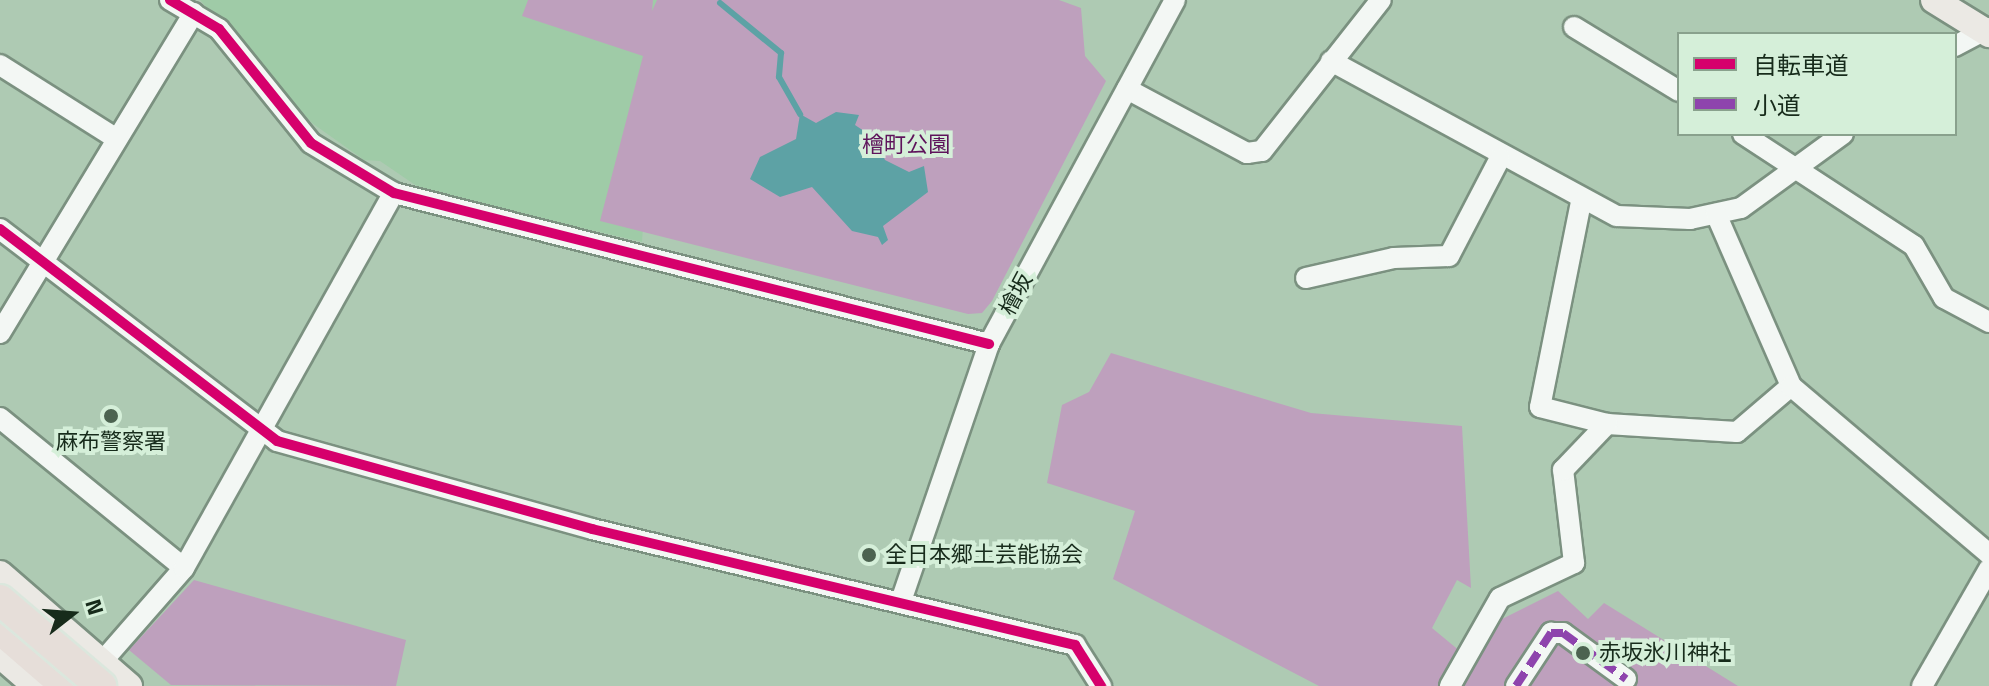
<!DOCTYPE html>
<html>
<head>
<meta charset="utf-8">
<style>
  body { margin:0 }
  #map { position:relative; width:1989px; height:686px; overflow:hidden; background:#aecab3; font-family:"Titillium Web","Noto Sans JP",sans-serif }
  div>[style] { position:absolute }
  .built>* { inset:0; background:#9fcba7 }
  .green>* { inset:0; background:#bea0bd }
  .water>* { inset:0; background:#5da2a5 }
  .stream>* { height:6px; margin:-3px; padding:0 3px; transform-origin:3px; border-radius:3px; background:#5da2a5 }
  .roads { filter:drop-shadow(2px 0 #7b9180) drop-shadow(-2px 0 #7b9180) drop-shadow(0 2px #7b9180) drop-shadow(0 -2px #7b9180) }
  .minor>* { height:20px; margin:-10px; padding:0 10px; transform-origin:10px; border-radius:10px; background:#f3f7f4 }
  .major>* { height:26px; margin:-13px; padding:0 13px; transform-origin:13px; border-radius:13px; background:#ebe9e4 }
  .highway>* { height:30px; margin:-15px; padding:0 15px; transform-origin:15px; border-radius:15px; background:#e6ded9 }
  .bridges { filter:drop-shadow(2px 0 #dbe7dd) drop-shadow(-2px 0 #dbe7dd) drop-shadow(0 2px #dbe7dd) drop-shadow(0 -2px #dbe7dd) }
  .highway-bridge>* { height:30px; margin:-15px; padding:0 15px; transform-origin:15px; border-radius:15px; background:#e6ded9 }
  .quiet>* { height:8px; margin-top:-4px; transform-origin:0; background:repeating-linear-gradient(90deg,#8e44ad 0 16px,transparent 0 24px) }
  .cycleway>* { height:10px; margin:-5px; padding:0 5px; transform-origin:5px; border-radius:5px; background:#d6006c }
  .dots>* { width:22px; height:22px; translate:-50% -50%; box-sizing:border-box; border:4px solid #d5efd9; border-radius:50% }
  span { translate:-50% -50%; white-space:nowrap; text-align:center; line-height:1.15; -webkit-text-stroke:8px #d5efd9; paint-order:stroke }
  .park-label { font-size:22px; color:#5e135b }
  .street-label { font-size:22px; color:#172b1b }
  .poi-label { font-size:22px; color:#172b1b }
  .left { translate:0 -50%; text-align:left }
  .legend { position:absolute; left:1677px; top:32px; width:280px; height:104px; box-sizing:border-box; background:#d5efd9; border:2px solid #89a18d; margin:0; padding:10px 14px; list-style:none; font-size:24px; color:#172b1b }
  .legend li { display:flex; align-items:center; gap:16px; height:40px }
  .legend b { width:40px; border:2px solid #89a18d }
  .north { position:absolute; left:32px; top:574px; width:80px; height:80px; -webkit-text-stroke:6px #d5efd9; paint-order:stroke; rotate:73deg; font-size:22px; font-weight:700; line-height:32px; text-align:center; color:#172b1b }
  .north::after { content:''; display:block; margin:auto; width:28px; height:36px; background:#172b1b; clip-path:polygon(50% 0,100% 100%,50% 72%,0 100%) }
</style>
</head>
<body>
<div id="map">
  <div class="built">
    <div style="clip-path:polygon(200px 0,657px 0,642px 242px,424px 191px,380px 161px,364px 160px,312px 123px)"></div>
  </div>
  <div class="green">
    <div style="clip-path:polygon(528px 0,653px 0,652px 11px,657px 0,1059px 0,1081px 8px,1085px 56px,1106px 81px,992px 301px,982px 313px,968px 314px,600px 221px,643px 56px,522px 16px)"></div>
    <div style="clip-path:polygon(1111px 353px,1311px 413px,1462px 426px,1471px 588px,1457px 580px,1432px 628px,1461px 652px,1442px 686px,1319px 686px,1113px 579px,1135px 511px,1047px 483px,1062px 405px,1089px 392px)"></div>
    <div style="clip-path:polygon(194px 580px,406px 640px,396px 686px,171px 685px,129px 650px)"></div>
    <div style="clip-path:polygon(1558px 591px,1588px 619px,1604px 603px,1738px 686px,1463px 686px,1498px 621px)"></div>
  </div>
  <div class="water">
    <div style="clip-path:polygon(836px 112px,859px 115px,855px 125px,876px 139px,885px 160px,909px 172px,924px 166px,928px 192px,883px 226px,888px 240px,882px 245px,878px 237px,852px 231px,812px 187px,780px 197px,750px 179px,760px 157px,796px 139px,800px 114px,816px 123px)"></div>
  </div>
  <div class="stream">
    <div style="left:720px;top:3px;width:79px;rotate:39.3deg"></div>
    <div style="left:781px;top:53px;width:24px;rotate:95deg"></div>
    <div style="left:779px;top:77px;width:43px;rotate:60.4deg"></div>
  </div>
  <div class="roads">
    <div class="minor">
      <div style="left:170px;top:0;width:57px;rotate:30.6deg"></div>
      <div style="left:219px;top:29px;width:146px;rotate:51.1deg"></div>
      <div style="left:311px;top:143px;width:97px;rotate:31.1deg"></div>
      <div style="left:394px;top:193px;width:614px;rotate:14.24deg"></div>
      <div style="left:1574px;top:27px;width:123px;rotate:31.4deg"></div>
      <div style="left:1955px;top:46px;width:38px;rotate:-28deg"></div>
      <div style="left:1331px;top:61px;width:325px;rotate:28.5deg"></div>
      <div style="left:1617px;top:216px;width:73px;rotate:2.4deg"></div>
      <div style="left:1690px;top:219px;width:52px;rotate:-12.2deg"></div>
      <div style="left:1741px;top:208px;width:126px;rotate:-36deg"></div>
      <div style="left:0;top:65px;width:138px;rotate:32.3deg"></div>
      <div style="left:1127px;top:89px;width:136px;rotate:28.1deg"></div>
      <div style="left:1247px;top:153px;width:15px;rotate:-8deg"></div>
      <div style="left:1262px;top:151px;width:192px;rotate:-51.8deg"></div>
      <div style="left:1743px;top:134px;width:204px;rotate:33.2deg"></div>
      <div style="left:1914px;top:246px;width:60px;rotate:60deg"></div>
      <div style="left:1944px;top:298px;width:51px;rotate:28.1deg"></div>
      <div style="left:1581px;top:202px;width:209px;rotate:101.3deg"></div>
      <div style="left:1540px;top:407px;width:69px;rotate:14.2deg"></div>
      <div style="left:1607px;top:424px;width:130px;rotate:3.5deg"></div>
      <div style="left:1737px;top:432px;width:71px;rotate:-40.4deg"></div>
      <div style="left:1716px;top:214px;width:188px;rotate:66.4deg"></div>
      <div style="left:1791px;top:386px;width:260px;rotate:40.3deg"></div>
      <div style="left:0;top:229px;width:349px;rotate:37.4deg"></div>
      <div style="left:277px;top:441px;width:327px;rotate:15.6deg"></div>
      <div style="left:592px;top:529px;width:497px;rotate:13.5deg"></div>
      <div style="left:1075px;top:645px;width:49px;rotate:57.6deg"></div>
      <div style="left:1306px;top:278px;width:90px;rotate:-12.8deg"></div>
      <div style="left:1394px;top:258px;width:55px;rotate:-2.1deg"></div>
      <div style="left:1449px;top:256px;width:110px;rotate:-62.5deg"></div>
      <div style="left:0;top:333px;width:374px;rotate:-58.8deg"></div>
      <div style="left:0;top:418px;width:237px;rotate:39.2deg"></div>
      <div style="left:901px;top:601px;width:272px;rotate:-71.1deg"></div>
      <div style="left:989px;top:344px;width:391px;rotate:-61.6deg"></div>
      <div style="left:93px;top:672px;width:138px;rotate:-48.8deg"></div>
      <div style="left:184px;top:568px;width:430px;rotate:-60.8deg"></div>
      <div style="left:1450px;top:686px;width:101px;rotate:-60.4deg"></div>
      <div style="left:1500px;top:598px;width:82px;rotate:-25.3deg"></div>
      <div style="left:1574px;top:563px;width:94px;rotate:-96.7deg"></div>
      <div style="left:1563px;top:470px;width:64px;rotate:-46.3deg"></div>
      <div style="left:1516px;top:686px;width:64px;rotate:-56.6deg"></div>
      <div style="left:1551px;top:633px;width:12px"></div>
      <div style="left:1563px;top:633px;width:78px;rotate:36.1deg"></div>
      <div style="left:1922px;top:686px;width:135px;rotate:-60.2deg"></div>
    </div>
    <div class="major">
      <div style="left:1934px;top:0;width:65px;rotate:31.7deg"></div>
      <div style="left:0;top:574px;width:171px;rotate:41deg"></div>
      <div style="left:0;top:655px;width:48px;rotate:40.7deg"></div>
    </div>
    <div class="highway">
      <div style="left:0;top:629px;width:87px;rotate:40.8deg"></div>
    </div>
  </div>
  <div class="bridges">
    <div class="highway-bridge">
      <div style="left:0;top:600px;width:133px;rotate:40.4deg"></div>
    </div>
  </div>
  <div class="quiet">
    <div style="left:1516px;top:686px;width:64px;rotate:-56.6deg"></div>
    <div style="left:1551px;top:633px;width:12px"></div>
    <div style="left:1563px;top:633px;width:78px;rotate:36.1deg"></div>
  </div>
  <div class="cycleway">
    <div style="left:170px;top:0;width:57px;rotate:30.6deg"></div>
    <div style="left:219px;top:29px;width:146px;rotate:51.1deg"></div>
    <div style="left:311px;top:143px;width:97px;rotate:31.1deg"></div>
    <div style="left:394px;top:193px;width:614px;rotate:14.24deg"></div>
    <div style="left:0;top:229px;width:349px;rotate:37.4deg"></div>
    <div style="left:277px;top:441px;width:327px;rotate:15.6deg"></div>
    <div style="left:592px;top:529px;width:497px;rotate:13.5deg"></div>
    <div style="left:1075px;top:645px;width:49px;rotate:57.6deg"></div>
  </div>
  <div class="dots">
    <div style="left:111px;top:416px;background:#4c6350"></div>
    <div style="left:869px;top:555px;background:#4c6350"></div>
    <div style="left:1583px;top:653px;background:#4c6350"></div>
  </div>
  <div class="park-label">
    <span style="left:906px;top:145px">檜町公園</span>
  </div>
  <div class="street-label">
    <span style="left:1016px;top:294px;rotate:-62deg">檜坂</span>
  </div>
  <div class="poi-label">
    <span style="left:111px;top:442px">麻布警察署</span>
    <span class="left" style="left:885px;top:555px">全日本郷土芸能協会</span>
    <span class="left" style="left:1599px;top:653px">赤坂氷川神社</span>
  </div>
  <ul class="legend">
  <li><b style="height:10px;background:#d6006c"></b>自転車道</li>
  <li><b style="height:10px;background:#8e44ad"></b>小道</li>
  </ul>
  <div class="north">N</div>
</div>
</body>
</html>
